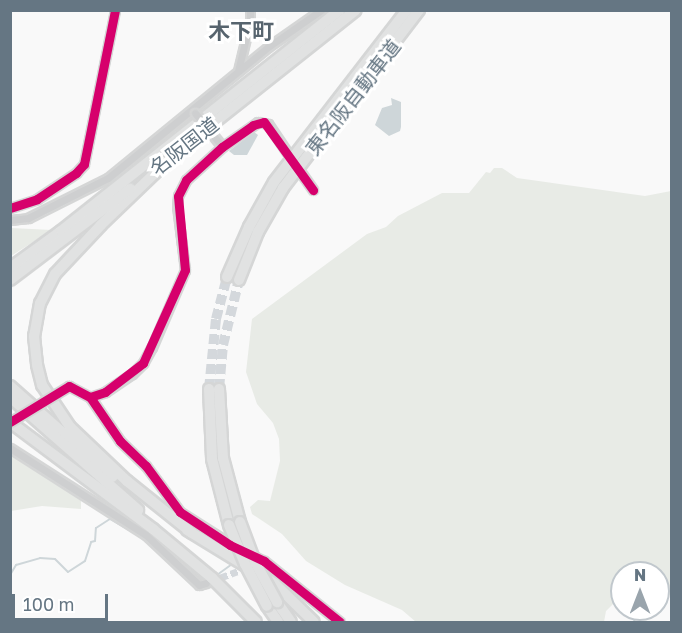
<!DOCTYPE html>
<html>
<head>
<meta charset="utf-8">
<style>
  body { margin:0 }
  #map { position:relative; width:682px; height:633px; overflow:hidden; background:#f9f9f9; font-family:"Golos Text","Noto Sans JP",sans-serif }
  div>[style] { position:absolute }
  .green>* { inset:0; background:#e8ebe6 }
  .water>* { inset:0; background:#ced6d9 }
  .stream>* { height:2px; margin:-1px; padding:0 1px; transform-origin:1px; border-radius:1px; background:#ced6d9 }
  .minor-tunnel>* { height:7px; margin-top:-3.5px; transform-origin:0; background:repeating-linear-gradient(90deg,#d4d8dc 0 7px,transparent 0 10.5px) }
  .highway-tunnel>* { height:10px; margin-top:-5px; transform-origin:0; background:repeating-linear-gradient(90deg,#d4d8dc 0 10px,transparent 0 15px) }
  .roads { filter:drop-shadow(2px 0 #d5d6d6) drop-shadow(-2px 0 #d5d6d6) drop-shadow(0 2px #d5d6d6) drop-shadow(0 -2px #d5d6d6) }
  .minor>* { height:7px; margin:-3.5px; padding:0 3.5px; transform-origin:3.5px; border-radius:3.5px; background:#cecfd0 }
  .highway>* { height:10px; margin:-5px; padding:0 5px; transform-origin:5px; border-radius:5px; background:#e1e2e2 }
  .bridges { filter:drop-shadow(2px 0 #d5d6d6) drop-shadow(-2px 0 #d5d6d6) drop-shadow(0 2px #d5d6d6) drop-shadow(0 -2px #d5d6d6) }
  .minor-bridge>* { height:7px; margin:-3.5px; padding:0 3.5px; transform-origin:3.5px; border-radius:3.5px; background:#cecfd0 }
  .highway-bridge>* { height:10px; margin:-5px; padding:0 5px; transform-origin:5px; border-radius:5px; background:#e1e2e2 }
  .cycleway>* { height:9px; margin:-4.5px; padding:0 4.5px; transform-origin:4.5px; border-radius:4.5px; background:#d6006c }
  span { translate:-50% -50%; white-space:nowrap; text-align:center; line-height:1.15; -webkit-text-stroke:6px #fff; paint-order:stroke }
  .street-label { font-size:20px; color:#657683 }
  .quarter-label { font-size:22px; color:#57646e; font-weight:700 }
  .frame { position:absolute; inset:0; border:12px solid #657683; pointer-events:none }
  .north { position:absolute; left:610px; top:561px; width:60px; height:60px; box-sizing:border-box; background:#fff; border:2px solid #c1c8cd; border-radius:50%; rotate:0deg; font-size:16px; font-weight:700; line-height:24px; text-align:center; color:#657683 }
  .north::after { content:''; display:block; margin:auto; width:21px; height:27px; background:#99a4ac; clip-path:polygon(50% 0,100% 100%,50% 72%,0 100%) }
  .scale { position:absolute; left:12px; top:594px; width:96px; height:27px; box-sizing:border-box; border:3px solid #657683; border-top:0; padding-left:8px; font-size:18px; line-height:21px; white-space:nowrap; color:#657683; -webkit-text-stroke:4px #fff; paint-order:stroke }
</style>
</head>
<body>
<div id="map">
  <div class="green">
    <div style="clip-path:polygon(494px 168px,502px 168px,517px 178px,645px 196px,671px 191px,671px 595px,658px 597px,658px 573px,622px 573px,622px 599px,617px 600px,606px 611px,604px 622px,416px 622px,402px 610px,345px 585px,306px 561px,282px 534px,252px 514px,250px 507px,258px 500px,270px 501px,280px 461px,279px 439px,273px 423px,257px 404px,246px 372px,252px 319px,367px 234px,386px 227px,398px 216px,442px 193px,469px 193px,486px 172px,490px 173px)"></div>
    <div style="clip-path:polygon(11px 228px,52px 230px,11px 256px)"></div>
    <div style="clip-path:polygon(11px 444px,19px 447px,64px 483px,81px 501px,81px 509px,42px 506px,11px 511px)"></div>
  </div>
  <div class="water">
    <div style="clip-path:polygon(391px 98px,401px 102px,401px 127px,400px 131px,389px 136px,375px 125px,382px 108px,392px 105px)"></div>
    <div style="clip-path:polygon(254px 132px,258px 135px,247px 155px,234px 155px,229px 151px)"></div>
  </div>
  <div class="stream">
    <div style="left:261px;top:563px;width:24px;rotate:38deg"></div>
    <div style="left:185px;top:567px;width:24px;rotate:33deg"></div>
    <div style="left:10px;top:575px;width:12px;rotate:-59deg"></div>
    <div style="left:16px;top:565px;width:25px;rotate:-16deg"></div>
    <div style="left:40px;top:558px;width:15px;rotate:4deg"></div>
    <div style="left:55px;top:559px;width:18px;rotate:45deg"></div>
    <div style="left:68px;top:572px;width:20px;rotate:-33deg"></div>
    <div style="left:85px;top:561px;width:20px;rotate:-72deg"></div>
    <div style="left:91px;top:542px;width:4px;rotate:-14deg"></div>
    <div style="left:95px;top:541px;width:13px;rotate:-86deg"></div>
    <div style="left:96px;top:528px;width:17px;rotate:-33deg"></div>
    <div style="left:110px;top:519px;width:44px;rotate:30.1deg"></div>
    <div style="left:217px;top:575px;width:17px;rotate:-36deg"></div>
    <div style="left:634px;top:622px;width:4px;rotate:-76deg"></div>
  </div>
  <div class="minor-tunnel">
    <div style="left:211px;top:581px;width:40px;rotate:-20.2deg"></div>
  </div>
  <div class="highway-tunnel">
    <div style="left:209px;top:389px;width:70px;rotate:-84.3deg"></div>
    <div style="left:216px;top:319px;width:43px;rotate:-75.3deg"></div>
    <div style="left:219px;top:389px;width:44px;rotate:-84.8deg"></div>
    <div style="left:223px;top:345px;width:67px;rotate:-76.2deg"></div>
  </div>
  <div class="roads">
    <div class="minor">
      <div style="left:238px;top:71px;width:51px;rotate:-76.5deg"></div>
      <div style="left:250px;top:21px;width:11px;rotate:-90deg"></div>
      <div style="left:302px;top:174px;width:19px;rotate:55deg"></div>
      <div style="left:10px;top:208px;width:28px;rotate:-18deg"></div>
      <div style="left:37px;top:199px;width:47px;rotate:-33.7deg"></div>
      <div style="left:76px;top:173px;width:12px;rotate:-48deg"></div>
      <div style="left:84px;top:164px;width:157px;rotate:-78.6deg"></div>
      <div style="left:10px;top:220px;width:18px;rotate:-6deg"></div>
      <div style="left:28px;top:218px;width:89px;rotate:-26.6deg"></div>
      <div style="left:108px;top:178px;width:207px;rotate:-39.3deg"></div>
      <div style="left:268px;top:47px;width:65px;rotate:-34.9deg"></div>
      <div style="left:69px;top:386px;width:24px;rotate:28deg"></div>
      <div style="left:90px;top:397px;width:16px;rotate:-18deg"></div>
      <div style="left:105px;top:392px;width:32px;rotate:-34deg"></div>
      <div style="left:132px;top:374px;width:16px;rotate:-45deg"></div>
      <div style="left:143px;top:363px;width:18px;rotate:-61deg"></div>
      <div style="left:152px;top:347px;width:84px;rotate:-66.8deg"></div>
      <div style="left:185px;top:270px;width:64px;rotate:-97.1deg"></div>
      <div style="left:177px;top:206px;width:10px;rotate:-84deg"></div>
      <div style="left:178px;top:196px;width:18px;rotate:-63deg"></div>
      <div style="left:186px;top:180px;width:49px;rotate:-42.5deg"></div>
      <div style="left:222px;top:147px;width:44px;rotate:-34.8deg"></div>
      <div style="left:258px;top:122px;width:10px;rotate:11deg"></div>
      <div style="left:268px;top:124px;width:34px;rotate:56deg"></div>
      <div style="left:90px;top:397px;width:53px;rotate:55.7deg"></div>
      <div style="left:120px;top:441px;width:36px;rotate:44deg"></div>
      <div style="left:146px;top:466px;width:57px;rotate:53.5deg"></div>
      <div style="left:180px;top:512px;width:69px;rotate:32.5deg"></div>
      <div style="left:10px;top:448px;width:161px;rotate:32.6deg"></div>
      <div style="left:146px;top:535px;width:73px;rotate:43.3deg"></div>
      <div style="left:199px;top:585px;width:7px;rotate:-16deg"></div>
      <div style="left:251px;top:555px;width:14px;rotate:25deg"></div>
      <div style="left:264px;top:561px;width:97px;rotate:38.8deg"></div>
    </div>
    <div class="highway">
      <div style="left:177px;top:152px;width:105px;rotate:136.2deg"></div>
      <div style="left:101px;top:225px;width:67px;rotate:133.2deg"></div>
      <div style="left:55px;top:274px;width:33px;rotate:117deg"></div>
      <div style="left:40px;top:303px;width:34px;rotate:100deg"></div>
      <div style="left:34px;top:336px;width:29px;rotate:84deg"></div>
      <div style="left:37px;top:365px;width:21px;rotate:76deg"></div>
      <div style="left:42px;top:385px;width:50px;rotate:56.3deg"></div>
      <div style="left:70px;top:427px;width:79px;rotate:43.5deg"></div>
      <div style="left:127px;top:481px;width:83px;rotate:38.7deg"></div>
      <div style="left:173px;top:155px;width:233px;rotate:-38.4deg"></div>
      <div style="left:10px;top:268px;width:63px;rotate:-36deg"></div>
      <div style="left:61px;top:231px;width:356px;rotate:-38.4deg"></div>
      <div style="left:227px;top:277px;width:55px;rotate:-66.3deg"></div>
      <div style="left:249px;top:227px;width:51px;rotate:-60.9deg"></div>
      <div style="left:274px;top:182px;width:217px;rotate:-52.3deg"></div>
      <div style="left:10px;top:280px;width:151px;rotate:-37.2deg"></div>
      <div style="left:239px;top:280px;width:52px;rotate:-68.4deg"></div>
      <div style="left:258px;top:232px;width:51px;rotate:-60.4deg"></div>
      <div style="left:283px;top:188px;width:224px;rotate:-52.6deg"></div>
      <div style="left:10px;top:386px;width:137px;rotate:41.5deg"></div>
      <div style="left:209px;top:389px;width:70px;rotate:87.5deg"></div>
      <div style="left:212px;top:459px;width:68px;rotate:75.6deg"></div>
      <div style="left:219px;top:389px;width:69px;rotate:86.7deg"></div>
      <div style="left:223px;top:458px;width:66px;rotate:75.1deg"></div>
      <div style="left:10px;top:397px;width:171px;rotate:41.4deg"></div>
      <div style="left:10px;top:422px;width:179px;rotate:36.8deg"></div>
      <div style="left:153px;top:529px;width:77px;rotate:39.7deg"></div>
      <div style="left:212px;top:578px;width:62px;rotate:45deg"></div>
      <div style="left:187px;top:530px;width:103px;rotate:31.5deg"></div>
      <div style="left:275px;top:584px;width:54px;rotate:44.3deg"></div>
      <div style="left:277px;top:602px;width:24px;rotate:55deg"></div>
      <div style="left:267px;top:606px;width:19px;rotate:55deg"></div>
    </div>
  </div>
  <div class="bridges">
    <div class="minor-bridge">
      <div style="left:195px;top:113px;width:40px;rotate:51deg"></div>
      <div style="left:10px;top:422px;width:69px;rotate:-31.4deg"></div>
    </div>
    <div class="highway-bridge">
      <div style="left:240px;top:522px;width:43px;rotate:69.4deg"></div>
      <div style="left:255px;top:562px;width:46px;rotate:61.2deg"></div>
      <div style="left:229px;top:525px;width:42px;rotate:67.7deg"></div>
      <div style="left:245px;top:564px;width:47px;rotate:62.4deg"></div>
    </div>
  </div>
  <div class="cycleway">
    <div style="left:10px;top:208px;width:28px;rotate:-18deg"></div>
    <div style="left:37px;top:199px;width:47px;rotate:-33.7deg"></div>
    <div style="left:76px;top:173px;width:12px;rotate:-48deg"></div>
    <div style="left:84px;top:164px;width:157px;rotate:-78.6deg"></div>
    <div style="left:90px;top:397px;width:53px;rotate:55.7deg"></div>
    <div style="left:120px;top:441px;width:36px;rotate:44deg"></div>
    <div style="left:146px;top:466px;width:57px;rotate:53.5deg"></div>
    <div style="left:180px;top:512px;width:60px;rotate:33.4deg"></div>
    <div style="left:230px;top:545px;width:38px;rotate:25deg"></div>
    <div style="left:264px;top:561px;width:97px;rotate:38.8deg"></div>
    <div style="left:10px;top:422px;width:69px;rotate:-31.4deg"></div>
    <div style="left:69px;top:386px;width:24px;rotate:28deg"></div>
    <div style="left:90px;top:397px;width:16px;rotate:-18deg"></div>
    <div style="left:105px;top:392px;width:48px;rotate:-37.3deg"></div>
    <div style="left:143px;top:363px;width:102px;rotate:-65.7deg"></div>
    <div style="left:185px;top:270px;width:74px;rotate:-95.4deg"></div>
    <div style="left:178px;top:196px;width:18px;rotate:-63deg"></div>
    <div style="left:186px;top:180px;width:49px;rotate:-42.5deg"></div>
    <div style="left:222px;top:147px;width:38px;rotate:-35deg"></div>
    <div style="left:253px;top:125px;width:11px;rotate:-15deg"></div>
    <div style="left:264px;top:122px;width:84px;rotate:54.2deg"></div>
  </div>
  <div class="street-label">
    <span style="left:353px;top:97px;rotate:-52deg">東名阪自動車道</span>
    <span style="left:184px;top:146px;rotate:-38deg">名阪国道</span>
  </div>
  <div class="quarter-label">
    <span style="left:241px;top:31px">木下町</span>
  </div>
  <div class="frame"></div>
  <div class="north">N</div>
  <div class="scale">100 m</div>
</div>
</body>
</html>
